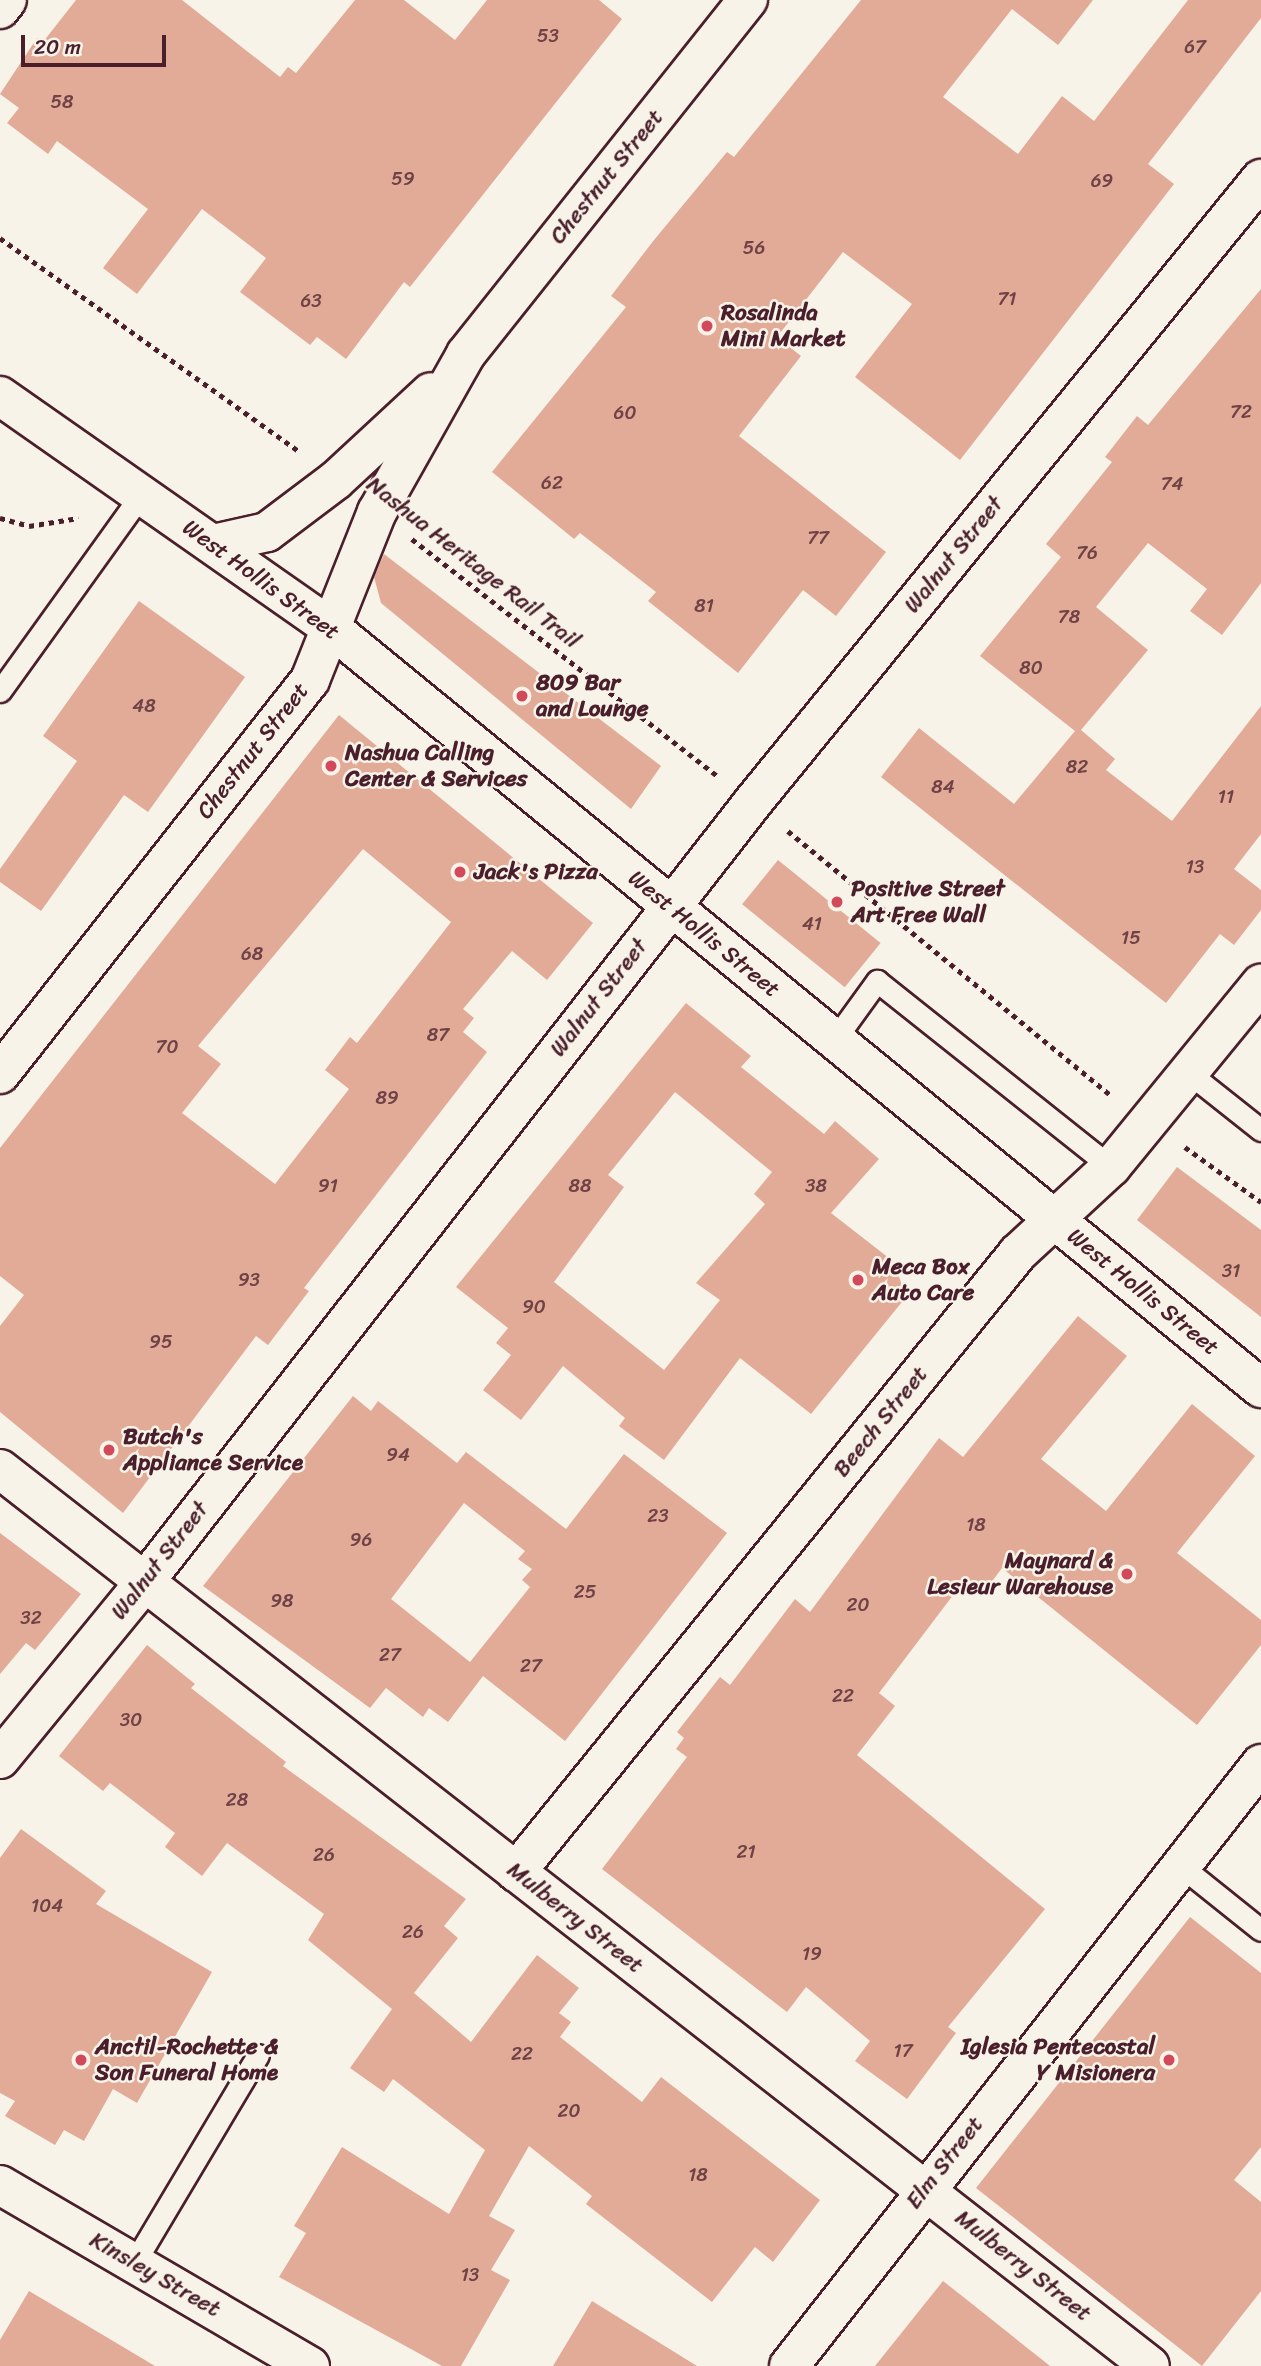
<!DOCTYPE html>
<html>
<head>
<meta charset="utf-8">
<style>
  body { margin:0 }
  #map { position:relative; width:1261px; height:2366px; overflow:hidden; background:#f7f3e8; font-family:Sriracha,sans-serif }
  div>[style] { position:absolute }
  .building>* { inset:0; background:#e2ab98; transform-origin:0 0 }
  .path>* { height:4.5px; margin-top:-2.25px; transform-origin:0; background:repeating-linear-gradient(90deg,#4a1f2b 0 5px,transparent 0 10px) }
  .roads { filter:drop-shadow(2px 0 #4a1f2b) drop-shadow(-2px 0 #4a1f2b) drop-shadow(0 2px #4a1f2b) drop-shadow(0 -2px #4a1f2b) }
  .lane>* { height:21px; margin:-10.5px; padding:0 10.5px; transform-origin:10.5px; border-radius:10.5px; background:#f7f3e8 }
  .street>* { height:38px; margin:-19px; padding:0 19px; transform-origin:19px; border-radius:19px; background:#f7f3e8 }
  .primary>* { height:38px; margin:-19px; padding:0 19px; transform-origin:19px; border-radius:19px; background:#f7f3e8 }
  .dots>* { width:19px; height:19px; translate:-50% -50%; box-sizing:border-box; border:4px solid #f7f3e8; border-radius:50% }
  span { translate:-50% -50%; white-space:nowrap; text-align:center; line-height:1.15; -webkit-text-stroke:5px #f7f3e8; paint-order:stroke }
  .number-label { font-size:19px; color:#704246 }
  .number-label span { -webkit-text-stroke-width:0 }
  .street-label { font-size:23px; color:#4a1f2b }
  .poi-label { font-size:23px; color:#4a1f2b; font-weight:700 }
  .left { translate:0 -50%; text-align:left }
  .right { translate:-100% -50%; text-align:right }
  .scale { position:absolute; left:21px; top:35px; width:145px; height:32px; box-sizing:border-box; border:4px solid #4a1f2b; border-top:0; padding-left:9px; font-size:21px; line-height:24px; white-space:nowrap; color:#4a1f2b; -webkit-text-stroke:5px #f7f3e8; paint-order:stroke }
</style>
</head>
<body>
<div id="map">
  <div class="building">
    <div style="clip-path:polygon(76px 0,182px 0,280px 77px,288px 67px,296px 73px,355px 0,404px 0,455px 40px,487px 0,599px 0,622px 19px,410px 287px,404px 282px,346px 359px,317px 337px,310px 345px,240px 292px,266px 258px,202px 209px,137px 294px,103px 268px,148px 209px,57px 141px,48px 154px,7px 123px,19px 108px,0 94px,37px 38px,43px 42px)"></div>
    <div style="clip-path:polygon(861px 0,1093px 0,1058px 45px,1012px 9px,943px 97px,1018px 154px,1062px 96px,1094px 121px,1188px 0,1261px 0,1261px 18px,1148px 164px,1174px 184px,960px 460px,855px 377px,912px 304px,843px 252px,777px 337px,801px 356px,739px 436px,886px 552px,836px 616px,803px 590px,738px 673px,648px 601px,656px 592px,580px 533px,574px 539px,492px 472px,626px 307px,611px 296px,654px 240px,727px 152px,734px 157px)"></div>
    <div style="clip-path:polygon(1261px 289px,1261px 583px,1222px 635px,1190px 611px,1207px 589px,1148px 543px,1096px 607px,1148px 650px,1081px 730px,1115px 759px,1106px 770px,1172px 821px,1261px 706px,1261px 834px,1234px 869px,1261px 890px,1261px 910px,1234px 945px,1220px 934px,1166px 1003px,881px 777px,919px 728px,1014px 804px,1075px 731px,980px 656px,1061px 557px,1046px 544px,1112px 462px,1105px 457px,1137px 416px,1148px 425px)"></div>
    <div style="clip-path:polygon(384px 554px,661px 766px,631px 809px,381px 603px,374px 577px)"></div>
    <div style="clip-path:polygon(139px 601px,245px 677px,148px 812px,124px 795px,41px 911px,0 882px,0 869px,77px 761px,43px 736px)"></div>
    <div style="clip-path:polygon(evenodd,339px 715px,593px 923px,547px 980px,512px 951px,463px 1009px,474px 1018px,463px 1032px,487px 1052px,304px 1288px,309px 1291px,268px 1345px,256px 1336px,123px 1513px,0 1412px,0 1326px,24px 1295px,0 1276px,0 1148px,339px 715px,363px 849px,451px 922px,357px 1043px,350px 1037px,325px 1070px,349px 1089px,275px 1184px,182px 1113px,221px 1064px,198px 1046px,363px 849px)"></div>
    <div style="left:778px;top:860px;width:132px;height:57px;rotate:39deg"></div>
    <div style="clip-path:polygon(evenodd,686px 1003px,751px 1056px,741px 1067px,824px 1134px,835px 1121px,879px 1159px,831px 1213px,894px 1262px,906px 1297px,811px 1414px,740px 1358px,664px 1460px,619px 1426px,625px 1418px,563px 1366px,521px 1420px,483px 1390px,511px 1355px,496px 1343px,508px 1328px,456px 1287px,686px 1003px,675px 1092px,772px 1172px,754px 1194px,765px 1204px,696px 1283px,720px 1300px,664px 1370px,554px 1282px,624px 1187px,608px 1175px,675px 1092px)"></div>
    <div style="clip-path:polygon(1177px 1167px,1261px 1230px,1261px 1317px,1137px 1220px)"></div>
    <div style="clip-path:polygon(1078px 1316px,1127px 1356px,1041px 1459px,1106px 1511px,1192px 1404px,1255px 1456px,1177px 1553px,1261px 1620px,1261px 1645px,1197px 1725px,1002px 1568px,984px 1592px,966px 1578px,879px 1693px,895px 1706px,857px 1755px,1045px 1909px,948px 2027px,956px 2033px,907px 2099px,855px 2061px,870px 2041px,806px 1987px,787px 2012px,602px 1869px,687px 1757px,676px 1749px,684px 1738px,677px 1732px,720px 1677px,730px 1685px,795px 1599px,810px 1612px,939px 1438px,963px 1457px)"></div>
    <div style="clip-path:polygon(evenodd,353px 1396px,371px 1411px,378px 1401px,457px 1463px,466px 1452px,566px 1529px,624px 1454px,727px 1533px,565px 1741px,483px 1676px,448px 1722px,429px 1708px,423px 1717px,386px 1688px,370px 1708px,203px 1586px,353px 1396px,464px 1503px,525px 1551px,518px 1559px,532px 1569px,522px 1580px,530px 1587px,470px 1662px,391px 1599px,464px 1503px)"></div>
    <div style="clip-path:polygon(0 1533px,81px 1594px,35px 1650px,26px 1643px,0 1674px)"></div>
    <div style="clip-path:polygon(147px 1645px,195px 1684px,191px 1688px,286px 1762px,283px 1766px,466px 1899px,444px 1926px,458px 1938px,414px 1993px,471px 2042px,537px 1955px,579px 1988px,559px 2013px,571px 2022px,560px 2037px,642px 2102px,661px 2077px,820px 2200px,773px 2262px,755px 2247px,712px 2302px,586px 2204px,592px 2196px,529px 2146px,489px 2216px,515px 2230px,491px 2270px,510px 2280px,461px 2366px,442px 2366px,279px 2277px,306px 2233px,294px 2226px,342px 2147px,449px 2214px,485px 2150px,393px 2079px,384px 2092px,350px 2068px,392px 2009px,308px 1940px,324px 1914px,227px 1843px,202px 1876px,165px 1847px,175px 1833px,110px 1783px,103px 1791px,59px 1756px)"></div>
    <div style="clip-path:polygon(21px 1829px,106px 1891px,96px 1904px,212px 1972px,137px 2103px,113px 2089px,84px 2141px,64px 2130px,55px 2145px,5px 2116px,15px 2101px,0 2093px,0 1858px)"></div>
    <div style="clip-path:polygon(1190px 1917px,1261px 1973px,1261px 2147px,1234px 2180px,1261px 2202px,1261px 2291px,1202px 2366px,976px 2188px)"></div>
    <div style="clip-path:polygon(943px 2281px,971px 2303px,1050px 2366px,875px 2366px)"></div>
    <div style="clip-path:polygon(29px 2291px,51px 2304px,155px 2366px,0 2366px,0 2340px)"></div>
    <div style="clip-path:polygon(592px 2301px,697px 2366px,553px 2366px)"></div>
  </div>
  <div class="path">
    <div style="left:0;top:238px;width:369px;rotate:35.5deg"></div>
    <div style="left:0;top:518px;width:30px;rotate:15deg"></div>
    <div style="left:29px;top:526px;width:50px;rotate:-9.3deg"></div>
    <div style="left:412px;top:539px;width:387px;rotate:37.8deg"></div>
    <div style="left:788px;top:831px;width:419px;rotate:39.3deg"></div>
    <div style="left:1185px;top:1147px;width:94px;rotate:35.9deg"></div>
  </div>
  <div class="roads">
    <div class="lane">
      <div style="left:0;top:691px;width:241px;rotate:-54.3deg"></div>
      <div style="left:835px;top:1039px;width:72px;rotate:-54.1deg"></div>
      <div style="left:877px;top:981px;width:299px;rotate:38.5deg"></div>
      <div style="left:1189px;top:1073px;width:92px;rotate:38.4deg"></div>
      <div style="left:1181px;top:1866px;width:102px;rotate:38.7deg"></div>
      <div style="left:134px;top:2263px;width:242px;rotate:-59.2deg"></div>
    </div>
    <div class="street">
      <div style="left:0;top:9px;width:11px;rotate:-52deg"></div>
      <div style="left:213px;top:544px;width:55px;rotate:-12.5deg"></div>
      <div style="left:267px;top:532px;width:86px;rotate:-37deg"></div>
      <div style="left:336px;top:480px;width:129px;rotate:-42.8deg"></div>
      <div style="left:0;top:1074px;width:501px;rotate:-51.8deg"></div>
      <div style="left:310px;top:680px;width:181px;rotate:-68.3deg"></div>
      <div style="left:377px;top:512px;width:181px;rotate:-60.6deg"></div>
      <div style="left:466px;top:354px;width:453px;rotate:-51.5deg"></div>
      <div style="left:0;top:1469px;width:1458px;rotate:37.95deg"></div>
      <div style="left:0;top:1759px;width:226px;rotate:-50.7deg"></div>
      <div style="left:143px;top:1584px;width:992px;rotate:-52.04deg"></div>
      <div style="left:753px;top:802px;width:804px;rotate:-50.81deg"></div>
      <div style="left:516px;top:1872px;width:797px;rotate:-50.96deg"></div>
      <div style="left:1018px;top:1253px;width:127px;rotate:-42.8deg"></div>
      <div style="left:1111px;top:1167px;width:237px;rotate:-50.7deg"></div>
      <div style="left:789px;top:2366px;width:765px;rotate:-51.9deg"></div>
    </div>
    <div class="primary">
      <div style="left:0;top:396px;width:404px;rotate:35deg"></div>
      <div style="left:331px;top:628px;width:1201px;rotate:39.26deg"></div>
      <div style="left:0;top:2185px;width:359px;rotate:30.3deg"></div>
    </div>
  </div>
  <div class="dots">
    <div style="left:707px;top:326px;background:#d1495b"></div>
    <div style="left:522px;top:696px;background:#d1495b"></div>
    <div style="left:331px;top:766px;background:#d1495b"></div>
    <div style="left:460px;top:872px;background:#d1495b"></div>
    <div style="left:837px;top:902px;background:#d1495b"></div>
    <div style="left:858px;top:1280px;background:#d1495b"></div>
    <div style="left:109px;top:1450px;background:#d1495b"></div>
    <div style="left:1127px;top:1574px;background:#d1495b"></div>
    <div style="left:81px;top:2060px;background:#d1495b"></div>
    <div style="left:1169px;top:2060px;background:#d1495b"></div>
  </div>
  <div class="number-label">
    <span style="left:548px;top:36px">53</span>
    <span style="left:1195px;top:47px">67</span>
    <span style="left:62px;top:102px">58</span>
    <span style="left:403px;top:179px">59</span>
    <span style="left:1102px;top:181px">69</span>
    <span style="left:754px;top:248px">56</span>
    <span style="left:1007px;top:299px">71</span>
    <span style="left:311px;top:301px">63</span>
    <span style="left:1241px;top:412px">72</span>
    <span style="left:625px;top:413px">60</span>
    <span style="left:552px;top:483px">62</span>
    <span style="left:1172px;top:484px">74</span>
    <span style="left:818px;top:538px">77</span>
    <span style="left:1087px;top:553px">76</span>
    <span style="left:704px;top:606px">81</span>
    <span style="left:1069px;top:617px">78</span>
    <span style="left:1031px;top:668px">80</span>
    <span style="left:144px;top:706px">48</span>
    <span style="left:1077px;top:767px">82</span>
    <span style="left:943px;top:787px">84</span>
    <span style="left:1226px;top:797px">11</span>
    <span style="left:1195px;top:867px">13</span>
    <span style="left:812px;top:924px">41</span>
    <span style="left:1131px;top:938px">15</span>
    <span style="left:252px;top:954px">68</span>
    <span style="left:438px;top:1035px">87</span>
    <span style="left:167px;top:1047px">70</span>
    <span style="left:387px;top:1098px">89</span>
    <span style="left:328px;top:1186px">91</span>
    <span style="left:580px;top:1186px">88</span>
    <span style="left:816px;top:1186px">38</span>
    <span style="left:1231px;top:1271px">31</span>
    <span style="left:249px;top:1280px">93</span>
    <span style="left:534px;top:1307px">90</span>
    <span style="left:161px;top:1342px">95</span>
    <span style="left:398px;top:1455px">94</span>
    <span style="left:658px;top:1516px">23</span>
    <span style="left:976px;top:1525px">18</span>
    <span style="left:361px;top:1540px">96</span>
    <span style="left:585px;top:1592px">25</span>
    <span style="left:282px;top:1601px">98</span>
    <span style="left:858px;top:1605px">20</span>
    <span style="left:31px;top:1618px">32</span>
    <span style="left:390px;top:1655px">27</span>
    <span style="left:531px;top:1666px">27</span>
    <span style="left:843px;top:1696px">22</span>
    <span style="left:131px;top:1720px">30</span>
    <span style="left:237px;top:1800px">28</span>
    <span style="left:746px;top:1852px">21</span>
    <span style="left:324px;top:1855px">26</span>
    <span style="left:47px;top:1906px">104</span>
    <span style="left:413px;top:1932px">26</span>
    <span style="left:812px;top:1954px">19</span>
    <span style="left:903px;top:2051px">17</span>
    <span style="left:522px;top:2054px">22</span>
    <span style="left:569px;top:2111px">20</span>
    <span style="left:698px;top:2175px">18</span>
    <span style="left:470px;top:2275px">13</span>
  </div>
  <div class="street-label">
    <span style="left:607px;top:177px;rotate:-51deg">Chestnut Street</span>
    <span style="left:954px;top:555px;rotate:-51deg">Walnut Street</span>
    <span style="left:473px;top:563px;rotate:38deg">Nashua Heritage Rail Trail</span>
    <span style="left:261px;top:580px;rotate:36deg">West Hollis Street</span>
    <span style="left:253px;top:751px;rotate:-52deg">Chestnut Street</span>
    <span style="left:704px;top:934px;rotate:39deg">West Hollis Street</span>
    <span style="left:599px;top:998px;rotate:-52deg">Walnut Street</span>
    <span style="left:1143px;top:1292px;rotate:39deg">West Hollis Street</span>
    <span style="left:881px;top:1422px;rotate:-51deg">Beech Street</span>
    <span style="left:160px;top:1561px;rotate:-52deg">Walnut Street</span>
    <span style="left:575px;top:1918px;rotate:38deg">Mulberry Street</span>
    <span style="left:945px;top:2163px;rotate:-52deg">Elm Street</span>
    <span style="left:1023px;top:2266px;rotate:38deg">Mulberry Street</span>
    <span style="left:155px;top:2275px;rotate:30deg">Kinsley Street</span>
  </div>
  <div class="poi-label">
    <span class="left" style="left:721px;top:326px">Rosalinda<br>Mini Market</span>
    <span class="left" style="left:536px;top:696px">809 Bar<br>and Lounge</span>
    <span class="left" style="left:345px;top:766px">Nashua Calling<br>Center &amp; Services</span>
    <span class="left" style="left:474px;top:872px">Jack's Pizza</span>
    <span class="left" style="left:851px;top:902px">Positive Street<br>Art Free Wall</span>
    <span class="left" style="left:872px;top:1280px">Meca Box<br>Auto Care</span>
    <span class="left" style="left:123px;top:1450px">Butch's<br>Appliance Service</span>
    <span class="right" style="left:1113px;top:1574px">Maynard &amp;<br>Lesieur Warehouse</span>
    <span class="left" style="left:95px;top:2060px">Anctil-Rochette &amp;<br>Son Funeral Home</span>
    <span class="right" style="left:1155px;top:2060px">Iglesia Pentecostal<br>Y Misionera</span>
  </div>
  <div class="scale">20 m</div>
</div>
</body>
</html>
